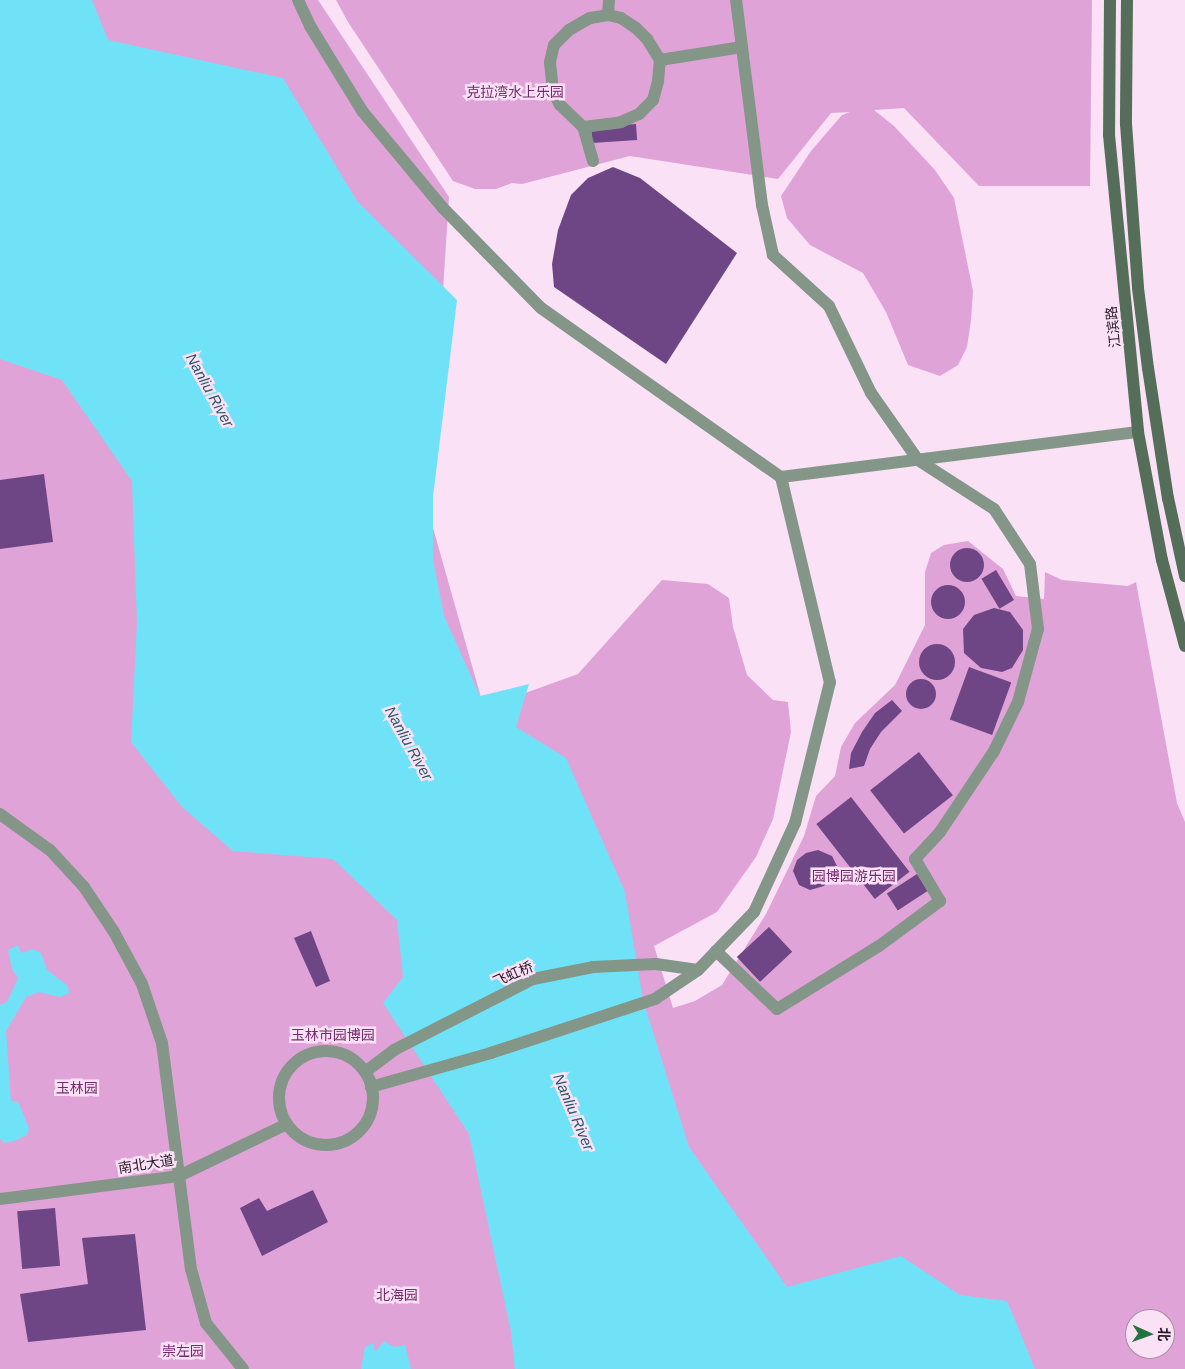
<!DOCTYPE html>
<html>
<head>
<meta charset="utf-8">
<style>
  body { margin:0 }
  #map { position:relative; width:1185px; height:1369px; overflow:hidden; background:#fbe1f6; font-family:Helvetica,"Noto Sans SC",sans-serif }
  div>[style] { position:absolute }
  .green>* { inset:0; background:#e0a3d7 }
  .water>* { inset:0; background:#70e2f8 }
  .building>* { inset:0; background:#6e4685; transform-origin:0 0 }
  .round { border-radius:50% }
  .pedestrian>* { height:12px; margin:-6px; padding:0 6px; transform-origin:6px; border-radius:6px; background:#849688 }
  .pedestrian>.ring { margin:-6px; padding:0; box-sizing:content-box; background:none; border:12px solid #849688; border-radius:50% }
  .secondary>* { height:12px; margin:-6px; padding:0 6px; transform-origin:6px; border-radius:6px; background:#546e5a }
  span { translate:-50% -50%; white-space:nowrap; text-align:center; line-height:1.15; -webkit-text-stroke:5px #fbe1f6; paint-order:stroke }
  .park-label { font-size:14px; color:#762a6e }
  .street-label { font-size:14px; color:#251622 }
  .water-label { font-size:15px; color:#275962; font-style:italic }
  .north { position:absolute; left:1125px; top:1309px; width:50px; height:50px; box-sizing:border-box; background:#fbe1f6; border:1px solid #a590a1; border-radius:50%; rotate:92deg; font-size:14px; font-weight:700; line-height:20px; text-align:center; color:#251622 }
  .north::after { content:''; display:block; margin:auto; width:18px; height:22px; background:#257241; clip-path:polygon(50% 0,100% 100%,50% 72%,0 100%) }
</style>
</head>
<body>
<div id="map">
  <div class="green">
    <div style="clip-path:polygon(evenodd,0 0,318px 0,449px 197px,441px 321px,422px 489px,484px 708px,578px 674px,662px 580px,708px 584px,729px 598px,733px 627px,747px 675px,773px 700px,788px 702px,791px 732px,773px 819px,756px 857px,717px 912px,654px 946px,673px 1008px,695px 1001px,722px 985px,766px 914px,804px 836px,816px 796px,835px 776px,841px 747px,855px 723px,895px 685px,925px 625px,925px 572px,931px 553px,944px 545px,968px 541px,1003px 569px,1016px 596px,1044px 599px,1045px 572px,1062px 580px,1128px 586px,1136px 582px,1177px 803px,1185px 822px,1185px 1369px,0 1369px,0 0,1135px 1319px,1165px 1319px,1165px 1349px,1135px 1349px,1135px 1319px)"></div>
    <div style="clip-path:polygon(336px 0,1092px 0,1090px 186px,979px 186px,904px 108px,874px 110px,894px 126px,935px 170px,954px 198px,973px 291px,971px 320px,967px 347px,958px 365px,940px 376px,908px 365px,886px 312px,863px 273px,810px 245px,787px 218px,781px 196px,811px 151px,842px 115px,850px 112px,831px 113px,778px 179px,630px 156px,522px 184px,512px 183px,496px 189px,475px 189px,453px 181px,348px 22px)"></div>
  </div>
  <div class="water">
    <div style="clip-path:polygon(0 0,92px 0,108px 40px,283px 78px,357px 201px,457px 300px,433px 497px,433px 560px,444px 616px,480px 696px,529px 684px,516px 727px,566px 758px,625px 892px,643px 1000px,689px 1147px,787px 1287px,901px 1256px,960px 1295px,1007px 1301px,1035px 1369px,515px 1369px,511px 1332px,469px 1134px,383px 1003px,403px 977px,397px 920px,333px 859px,233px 851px,182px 807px,131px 742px,137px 623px,132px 481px,62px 380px,0 359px)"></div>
    <div style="clip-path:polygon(18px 945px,21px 953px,33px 949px,41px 953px,47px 970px,68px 986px,69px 993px,60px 997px,39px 992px,26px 997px,6px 1031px,11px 1101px,18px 1102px,29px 1128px,27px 1135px,14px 1141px,4px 1143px,0 1138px,0 1005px,7px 1002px,18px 978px,12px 969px,8px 950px)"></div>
    <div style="clip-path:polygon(384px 1341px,394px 1347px,405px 1345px,411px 1369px,361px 1369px,365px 1347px,373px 1343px,375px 1352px)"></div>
  </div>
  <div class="building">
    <div style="left:636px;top:124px;width:16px;height:45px;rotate:86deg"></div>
    <div style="clip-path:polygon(613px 167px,640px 178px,737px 253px,666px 364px,554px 287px,552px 264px,558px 230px,571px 195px,588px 178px)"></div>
    <div style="clip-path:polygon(44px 474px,53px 542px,0 549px,0 480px)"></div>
    <div class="round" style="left:950px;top:548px;width:34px;height:34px"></div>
    <div style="left:996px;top:570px;width:35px;height:17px;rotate:59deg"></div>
    <div class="round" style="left:931px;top:585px;width:34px;height:34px"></div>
    <div style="clip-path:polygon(994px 608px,1010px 612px,1023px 630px,1023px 650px,1012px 668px,1002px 672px,981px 668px,964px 653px,963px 629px,974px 615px)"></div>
    <div class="round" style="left:919px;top:644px;width:36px;height:36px"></div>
    <div style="left:969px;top:667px;width:45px;height:56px;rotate:20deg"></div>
    <div class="round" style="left:906px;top:679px;width:30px;height:30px"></div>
    <div style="clip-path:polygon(892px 700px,902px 711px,881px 732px,870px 749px,864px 766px,849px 769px,851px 753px,862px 732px,875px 713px)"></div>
    <div style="left:919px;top:752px;width:55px;height:62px;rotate:52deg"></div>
    <div style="left:851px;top:797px;width:95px;height:44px;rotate:52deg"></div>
    <div style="clip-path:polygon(818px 850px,832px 856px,837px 866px,835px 875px,824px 886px,810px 890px,799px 885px,793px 871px,797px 860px,806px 853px)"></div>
    <div style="left:917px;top:874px;width:20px;height:36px;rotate:57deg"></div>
    <div style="left:769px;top:927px;width:34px;height:44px;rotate:47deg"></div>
    <div style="clip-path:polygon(311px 931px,330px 981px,316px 987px,294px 938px)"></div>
    <div style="clip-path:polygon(313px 1190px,328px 1222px,262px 1256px,240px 1208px,259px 1198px,267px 1211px)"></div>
    <div style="left:55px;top:1208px;width:58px;height:38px;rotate:85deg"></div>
    <div style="clip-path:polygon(135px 1234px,146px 1330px,28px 1342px,20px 1294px,88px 1284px,82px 1238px)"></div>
  </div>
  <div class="pedestrian">
    <div style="left:298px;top:0;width:29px;rotate:65deg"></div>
    <div style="left:310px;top:26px;width:101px;rotate:58.4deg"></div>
    <div style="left:363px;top:112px;width:125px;rotate:50.2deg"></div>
    <div style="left:443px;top:208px;width:140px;rotate:45.6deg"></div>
    <div style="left:541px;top:308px;width:294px;rotate:35.2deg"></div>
    <div style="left:781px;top:477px;width:211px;rotate:76.6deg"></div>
    <div style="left:830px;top:682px;width:145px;rotate:103.9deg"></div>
    <div style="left:795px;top:823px;width:98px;rotate:114.7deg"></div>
    <div style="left:754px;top:912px;width:81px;rotate:134deg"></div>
    <div style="left:698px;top:970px;width:52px;rotate:146deg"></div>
    <div style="left:655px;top:999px;width:173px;rotate:161.8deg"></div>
    <div style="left:491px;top:1053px;width:125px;rotate:164.2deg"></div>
    <div style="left:609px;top:0;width:15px;rotate:94deg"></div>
    <div style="left:608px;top:15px;width:13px;rotate:13deg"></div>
    <div style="left:621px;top:18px;width:18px;rotate:34deg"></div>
    <div style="left:636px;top:28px;width:16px;rotate:45deg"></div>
    <div style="left:647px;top:39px;width:25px;rotate:58deg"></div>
    <div style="left:660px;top:60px;width:83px;rotate:-9deg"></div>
    <div style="left:583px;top:127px;width:32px;rotate:-136deg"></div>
    <div style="left:560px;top:105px;width:16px;rotate:-117deg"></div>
    <div style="left:553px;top:91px;width:29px;rotate:-96deg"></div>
    <div style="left:550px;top:62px;width:17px;rotate:-77deg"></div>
    <div style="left:554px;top:45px;width:21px;rotate:-45deg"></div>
    <div style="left:569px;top:30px;width:24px;rotate:-30deg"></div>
    <div style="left:590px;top:18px;width:18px;rotate:-9deg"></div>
    <div style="left:593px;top:161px;width:35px;rotate:-106deg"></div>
    <div style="left:583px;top:127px;width:38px;rotate:-7deg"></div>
    <div style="left:621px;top:122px;width:20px;rotate:-24deg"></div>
    <div style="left:639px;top:114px;width:20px;rotate:-45deg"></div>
    <div style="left:653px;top:100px;width:20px;rotate:-75deg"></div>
    <div style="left:658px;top:81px;width:21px;rotate:-85deg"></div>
    <div style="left:781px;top:477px;width:360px;rotate:-7.2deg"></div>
    <div style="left:0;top:814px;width:62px;rotate:35.8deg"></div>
    <div style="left:50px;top:850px;width:50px;rotate:47.4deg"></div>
    <div style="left:84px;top:887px;width:54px;rotate:56.3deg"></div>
    <div style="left:114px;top:932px;width:59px;rotate:61.7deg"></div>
    <div style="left:142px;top:984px;width:62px;rotate:71.3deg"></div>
    <div style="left:162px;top:1043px;width:228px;rotate:82.7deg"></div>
    <div style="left:191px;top:1269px;width:56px;rotate:74.5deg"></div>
    <div style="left:206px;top:1323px;width:59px;rotate:51.2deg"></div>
    <div style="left:716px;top:951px;width:84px;rotate:43.6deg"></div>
    <div style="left:777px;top:1009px;width:120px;rotate:-31.7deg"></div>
    <div style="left:879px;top:946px;width:76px;rotate:-36.4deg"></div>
    <div style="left:940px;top:901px;width:49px;rotate:-120.8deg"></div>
    <div style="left:915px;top:859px;width:37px;rotate:-47deg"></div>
    <div style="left:940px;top:832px;width:97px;rotate:-56.3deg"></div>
    <div style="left:994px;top:751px;width:55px;rotate:-63.9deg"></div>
    <div style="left:1018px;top:702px;width:76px;rotate:-74.7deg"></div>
    <div style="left:1038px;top:629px;width:65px;rotate:-97deg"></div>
    <div style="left:1030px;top:564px;width:66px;rotate:-123.2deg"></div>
    <div style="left:994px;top:509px;width:90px;rotate:-147.2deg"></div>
    <div style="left:918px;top:460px;width:82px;rotate:-125deg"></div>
    <div style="left:871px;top:393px;width:97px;rotate:-115.8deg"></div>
    <div style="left:829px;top:306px;width:76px;rotate:-137.7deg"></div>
    <div style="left:773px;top:255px;width:51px;rotate:-102.4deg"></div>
    <div style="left:762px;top:205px;width:207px;rotate:-97.2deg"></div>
    <div class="ring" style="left:279px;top:1051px;width:82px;height:82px"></div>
    <div style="left:365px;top:1072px;width:36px;rotate:-37deg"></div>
    <div style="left:394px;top:1050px;width:156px;rotate:-27.1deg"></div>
    <div style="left:533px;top:979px;width:61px;rotate:-11.3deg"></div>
    <div style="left:593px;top:967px;width:63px;rotate:-2.7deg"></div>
    <div style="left:656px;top:964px;width:42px;rotate:8.1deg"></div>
    <div style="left:0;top:1199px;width:180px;rotate:-7.3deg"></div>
    <div style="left:179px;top:1176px;width:120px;rotate:-25.7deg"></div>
  </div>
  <div class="secondary">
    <div style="left:1110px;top:0;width:135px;rotate:90.4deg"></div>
    <div style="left:1109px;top:135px;width:298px;rotate:84.4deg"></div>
    <div style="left:1138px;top:432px;width:130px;rotate:79.4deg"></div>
    <div style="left:1162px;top:560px;width:89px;rotate:75deg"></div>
    <div style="left:1127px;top:0;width:124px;rotate:90.5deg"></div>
    <div style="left:1126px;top:124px;width:164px;rotate:85.8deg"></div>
    <div style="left:1138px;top:288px;width:81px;rotate:82.9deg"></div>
    <div style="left:1148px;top:368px;width:132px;rotate:81.3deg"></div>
    <div style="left:1168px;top:498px;width:80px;rotate:77.7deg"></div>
  </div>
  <div class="park-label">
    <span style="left:515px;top:92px">克拉湾水上乐园</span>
    <span style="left:854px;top:876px">园博园游乐园</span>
    <span style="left:333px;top:1035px">玉林市园博园</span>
    <span style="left:77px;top:1088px">玉林园</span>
    <span style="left:397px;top:1295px">北海园</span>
    <span style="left:183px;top:1351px">崇左园</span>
  </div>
  <div class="street-label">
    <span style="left:1113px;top:327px;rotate:-96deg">江滨路</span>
    <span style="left:513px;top:974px;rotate:-24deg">飞虹桥</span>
    <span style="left:146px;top:1164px;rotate:-9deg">南北大道</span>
  </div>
  <div class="water-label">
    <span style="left:210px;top:390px;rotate:61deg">Nanliu River</span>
    <span style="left:409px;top:743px;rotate:61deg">Nanliu River</span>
    <span style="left:574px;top:1112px;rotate:67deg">Nanliu River</span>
  </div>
  <div class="north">北</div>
</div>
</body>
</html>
